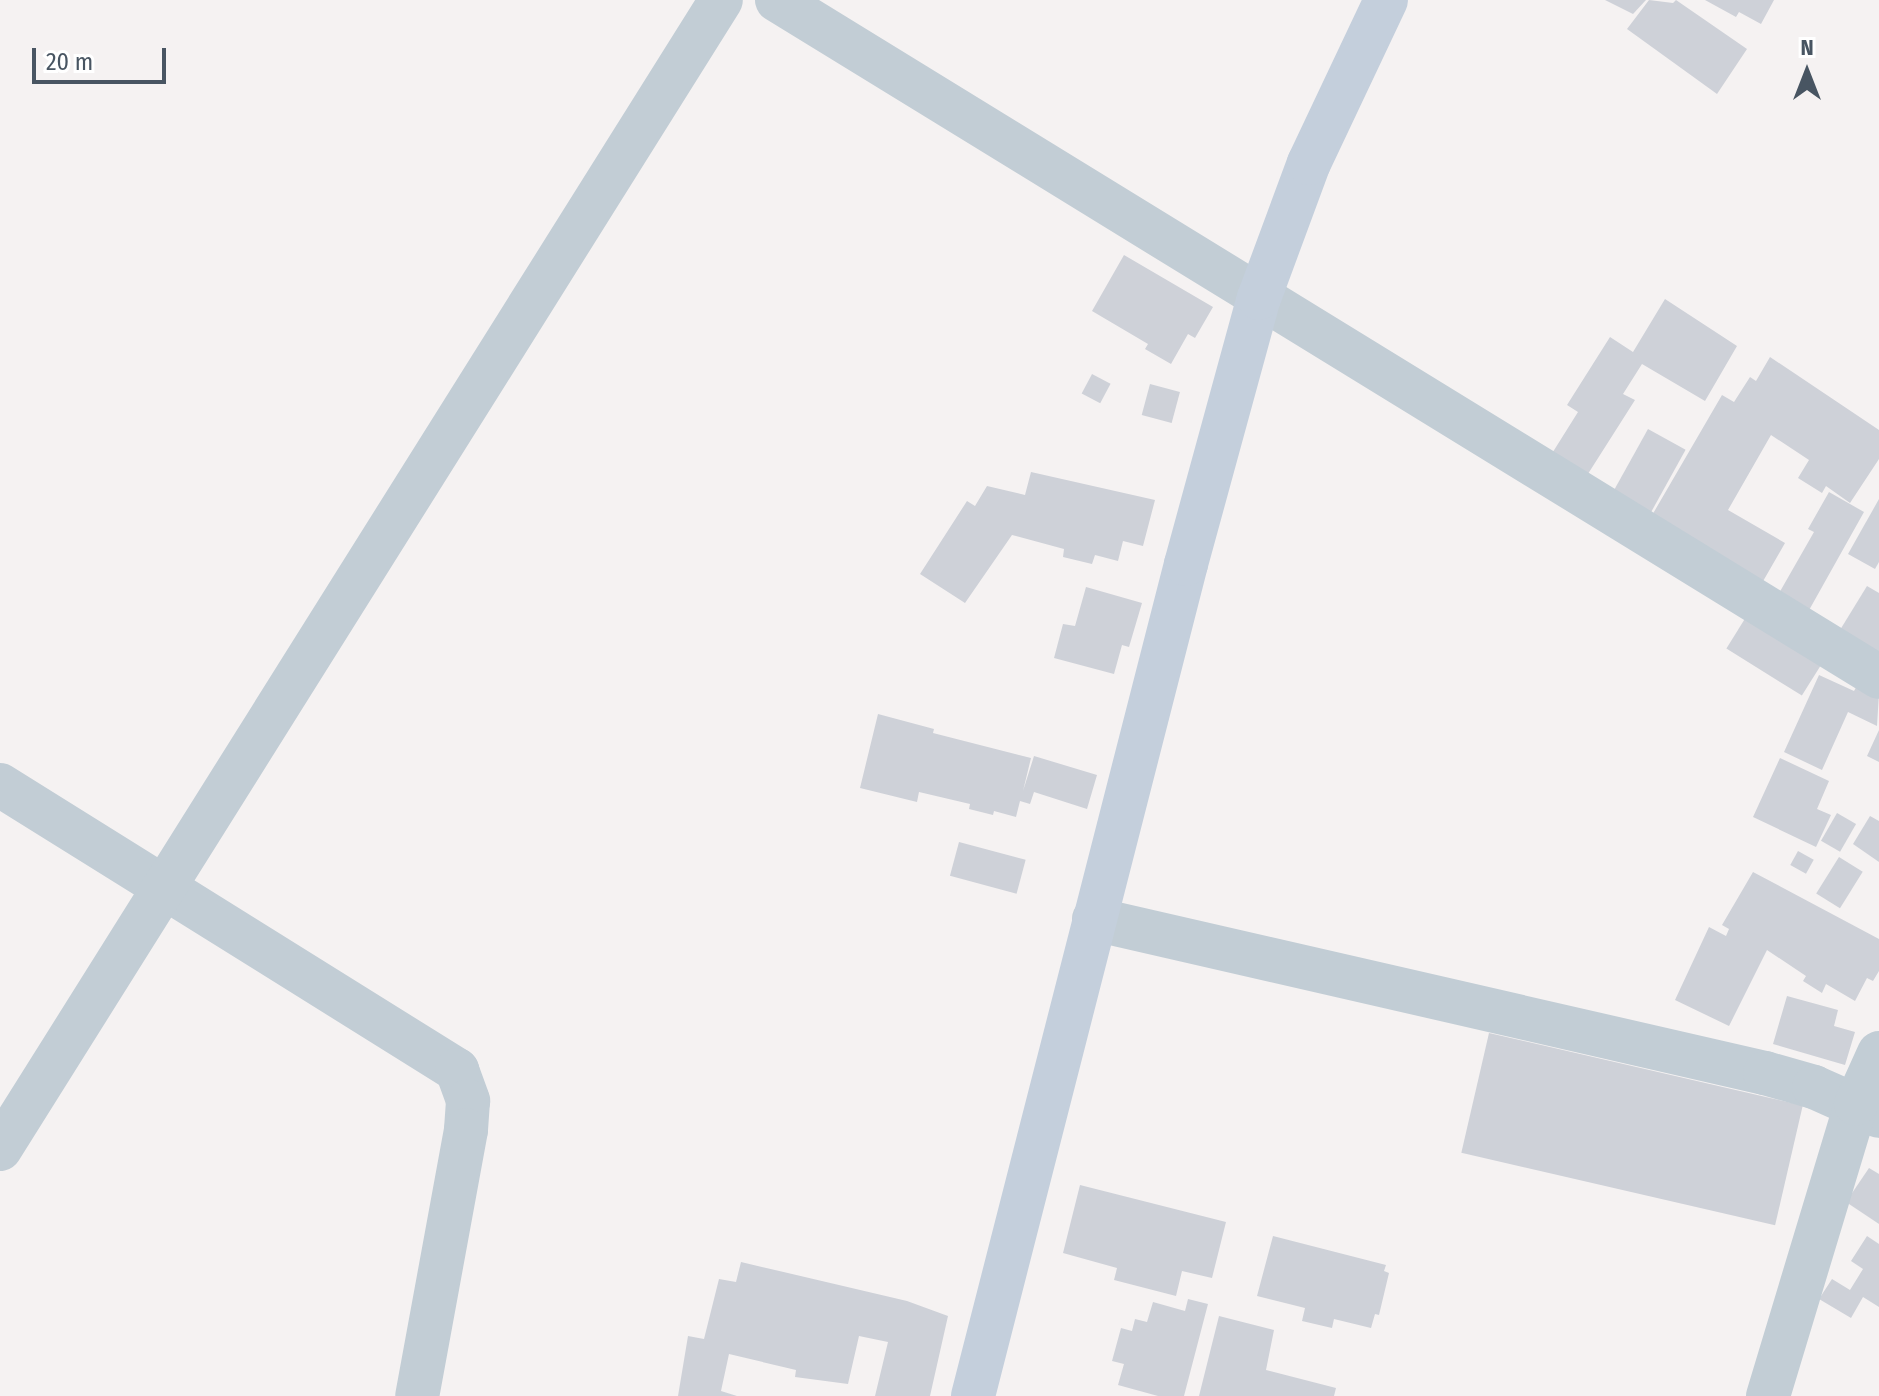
<!DOCTYPE html>
<html>
<head>
<meta charset="utf-8">
<style>
  body { margin:0 }
  #map { position:relative; width:1879px; height:1396px; overflow:hidden; background:#f5f2f2; font-family:"Fira Sans Condensed",sans-serif }
  div>[style] { position:absolute }
  .building>* { inset:0; background:#ced1d8; transform-origin:0 0 }
  .street>* { height:44px; margin:-22px; padding:0 22px; transform-origin:22px; border-radius:22px; background:#c2cdd5 }
  .secondary>* { height:44px; margin:-22px; padding:0 22px; transform-origin:22px; border-radius:22px; background:#c4cfdc }
  span { translate:-50% -50%; white-space:nowrap; text-align:center; line-height:1.15; -webkit-text-stroke:6px #fff; paint-order:stroke }
  .north { position:absolute; left:1767px; top:32px; width:80px; height:80px; -webkit-text-stroke:6px #fff; paint-order:stroke; rotate:0deg; font-size:22px; font-weight:700; line-height:32px; text-align:center; color:#485562 }
  .north::after { content:''; display:block; margin:auto; width:28px; height:36px; background:#485562; clip-path:polygon(50% 0,100% 100%,50% 72%,0 100%) }
  .scale { position:absolute; left:32px; top:48px; width:134px; height:36px; box-sizing:border-box; border:4px solid #485562; border-top:0; padding-left:10px; font-size:24px; line-height:28px; white-space:nowrap; color:#485562; -webkit-text-stroke:6px #fff; paint-order:stroke }
</style>
</head>
<body>
<div id="map">
  <div class="building">
    <div style="clip-path:polygon(1605px 0,1646px 0,1633px 14px)"></div>
    <div style="clip-path:polygon(1649px 0,1673px 3px,1676px 0,1747px 49px,1717px 94px,1627px 29px)"></div>
    <div style="clip-path:polygon(1705px 0,1774px 0,1761px 24px,1739px 12px,1736px 17px)"></div>
    <div style="clip-path:polygon(1124px 255px,1213px 307px,1195px 338px,1188px 334px,1171px 364px,1145px 349px,1148px 344px,1092px 311px)"></div>
    <div style="clip-path:polygon(1665px 299px,1737px 346px,1705px 401px,1642px 364px,1623px 394px,1635px 400px,1586px 477px,1551px 455px,1578px 412px,1567px 405px,1610px 337px,1633px 352px)"></div>
    <div style="clip-path:polygon(1770px 357px,1879px 430px,1879px 459px,1850px 503px,1826px 486px,1822px 493px,1798px 478px,1809px 460px,1771px 435px,1728px 510px,1785px 543px,1762px 583px,1651px 517px,1722px 395px,1734px 402px,1750px 377px,1756px 381px)"></div>
    <div style="left:1092px;top:374px;width:21px;height:22px;rotate:28deg"></div>
    <div style="left:1150px;top:384px;width:31px;height:32px;rotate:15deg"></div>
    <div style="left:1648px;top:429px;width:43px;height:73px;rotate:29deg"></div>
    <div style="clip-path:polygon(1031px 472px,1155px 500px,1143px 546px,1123px 541px,1118px 561px,1095px 555px,1092px 564px,1063px 557px,1064px 549px,1012px 535px,965px 603px,920px 574px,967px 501px,975px 506px,987px 486px,1025px 495px)"></div>
    <div style="clip-path:polygon(1829px 492px,1864px 512px,1808px 612px,1778px 595px,1814px 532px,1808px 529px)"></div>
    <div style="clip-path:polygon(1879px 499px,1879px 562px,1875px 569px,1848px 554px)"></div>
    <div style="clip-path:polygon(1867px 586px,1879px 593px,1879px 654px,1840px 630px)"></div>
    <div style="clip-path:polygon(1086px 587px,1142px 603px,1129px 647px,1122px 645px,1114px 674px,1054px 658px,1063px 624px,1075px 626px)"></div>
    <div style="left:1746px;top:617px;width:89px;height:37px;rotate:32deg"></div>
    <div style="clip-path:polygon(1819px 675px,1854px 691px,1858px 684px,1879px 693px,1877px 726px,1848px 712px,1822px 770px,1784px 752px)"></div>
    <div style="clip-path:polygon(878px 714px,934px 729px,933px 733px,1031px 758px,1023px 791px,1034px 756px,1097px 775px,1087px 809px,1034px 792px,1030px 804px,1020px 801px,1016px 817px,994px 811px,993px 815px,969px 809px,970px 804px,919px 792px,917px 802px,860px 788px)"></div>
    <div style="clip-path:polygon(1879px 730px,1879px 762px,1867px 756px)"></div>
    <div style="clip-path:polygon(1780px 758px,1829px 781px,1817px 809px,1831px 815px,1816px 847px,1753px 817px)"></div>
    <div style="left:1837px;top:813px;width:22px;height:32px;rotate:30deg"></div>
    <div style="clip-path:polygon(1870px 816px,1879px 821px,1879px 862px,1853px 844px)"></div>
    <div style="left:959px;top:842px;width:69px;height:35px;rotate:15deg"></div>
    <div style="left:1798px;top:851px;width:18px;height:16px;rotate:29deg"></div>
    <div style="left:1839px;top:857px;width:28px;height:43px;rotate:32deg"></div>
    <div style="clip-path:polygon(1753px 872px,1879px 939px,1879px 971px,1873px 981px,1867px 978px,1855px 1001px,1826px 984px,1822px 993px,1803px 981px,1806px 976px,1767px 950px,1729px 1026px,1675px 1000px,1709px 927px,1726px 936px,1729px 929px,1722px 925px)"></div>
    <div style="clip-path:polygon(1787px 996px,1838px 1010px,1834px 1026px,1855px 1032px,1845px 1065px,1773px 1044px)"></div>
    <div style="left:1489px;top:1033px;width:322px;height:123px;rotate:13deg"></div>
    <div style="clip-path:polygon(1869px 1168px,1879px 1174px,1879px 1224px,1846px 1202px)"></div>
    <div style="clip-path:polygon(1080px 1185px,1226px 1222px,1212px 1278px,1182px 1271px,1176px 1296px,1114px 1280px,1117px 1268px,1063px 1253px)"></div>
    <div style="clip-path:polygon(1273px 1236px,1386px 1265px,1384px 1271px,1389px 1273px,1379px 1315px,1375px 1314px,1371px 1328px,1334px 1319px,1332px 1328px,1302px 1321px,1305px 1308px,1257px 1296px)"></div>
    <div style="clip-path:polygon(1867px 1236px,1879px 1244px,1879px 1307px,1863px 1297px,1851px 1318px,1819px 1299px,1832px 1279px,1850px 1290px,1863px 1269px,1851px 1261px)"></div>
    <div style="clip-path:polygon(741px 1262px,907px 1301px,948px 1316px,930px 1396px,875px 1396px,888px 1342px,859px 1336px,848px 1384px,795px 1377px,796px 1370px,729px 1354px,721px 1391px,737px 1396px,678px 1396px,688px 1336px,704px 1339px,719px 1279px,736px 1282px)"></div>
    <div style="clip-path:polygon(1188px 1299px,1208px 1304px,1184px 1396px,1158px 1396px,1118px 1385px,1124px 1364px,1112px 1361px,1121px 1328px,1132px 1331px,1135px 1319px,1147px 1322px,1153px 1302px,1185px 1311px)"></div>
    <div style="clip-path:polygon(1219px 1316px,1274px 1330px,1266px 1370px,1336px 1388px,1334px 1396px,1199px 1396px)"></div>
  </div>
  <div class="street">
    <div style="left:777px;top:0;width:1293px;rotate:31.56deg"></div>
    <div style="left:0;top:785px;width:539px;rotate:31.95deg"></div>
    <div style="left:457px;top:1070px;width:33px;rotate:70deg"></div>
    <div style="left:468px;top:1101px;width:29px;rotate:94deg"></div>
    <div style="left:466px;top:1130px;width:270px;rotate:100.4deg"></div>
    <div style="left:1094px;top:919px;width:688px;rotate:12.93deg"></div>
    <div style="left:1765px;top:1073px;width:51px;rotate:15.9deg"></div>
    <div style="left:1814px;top:1087px;width:71px;rotate:24deg"></div>
    <div style="left:0;top:1149px;width:1356px;rotate:-57.89deg"></div>
    <div style="left:1768px;top:1396px;width:305px;rotate:-73.2deg"></div>
    <div style="left:1856px;top:1104px;width:56px;rotate:-65.7deg"></div>
  </div>
  <div class="secondary">
    <div style="left:973px;top:1396px;width:859px;rotate:-75.64deg"></div>
    <div style="left:1186px;top:564px;width:276px;rotate:-74.7deg"></div>
    <div style="left:1259px;top:298px;width:144px;rotate:-69.7deg"></div>
    <div style="left:1309px;top:163px;width:180px;rotate:-64.7deg"></div>
  </div>
  <div class="north">N</div>
  <div class="scale">20 m</div>
</div>
</body>
</html>
